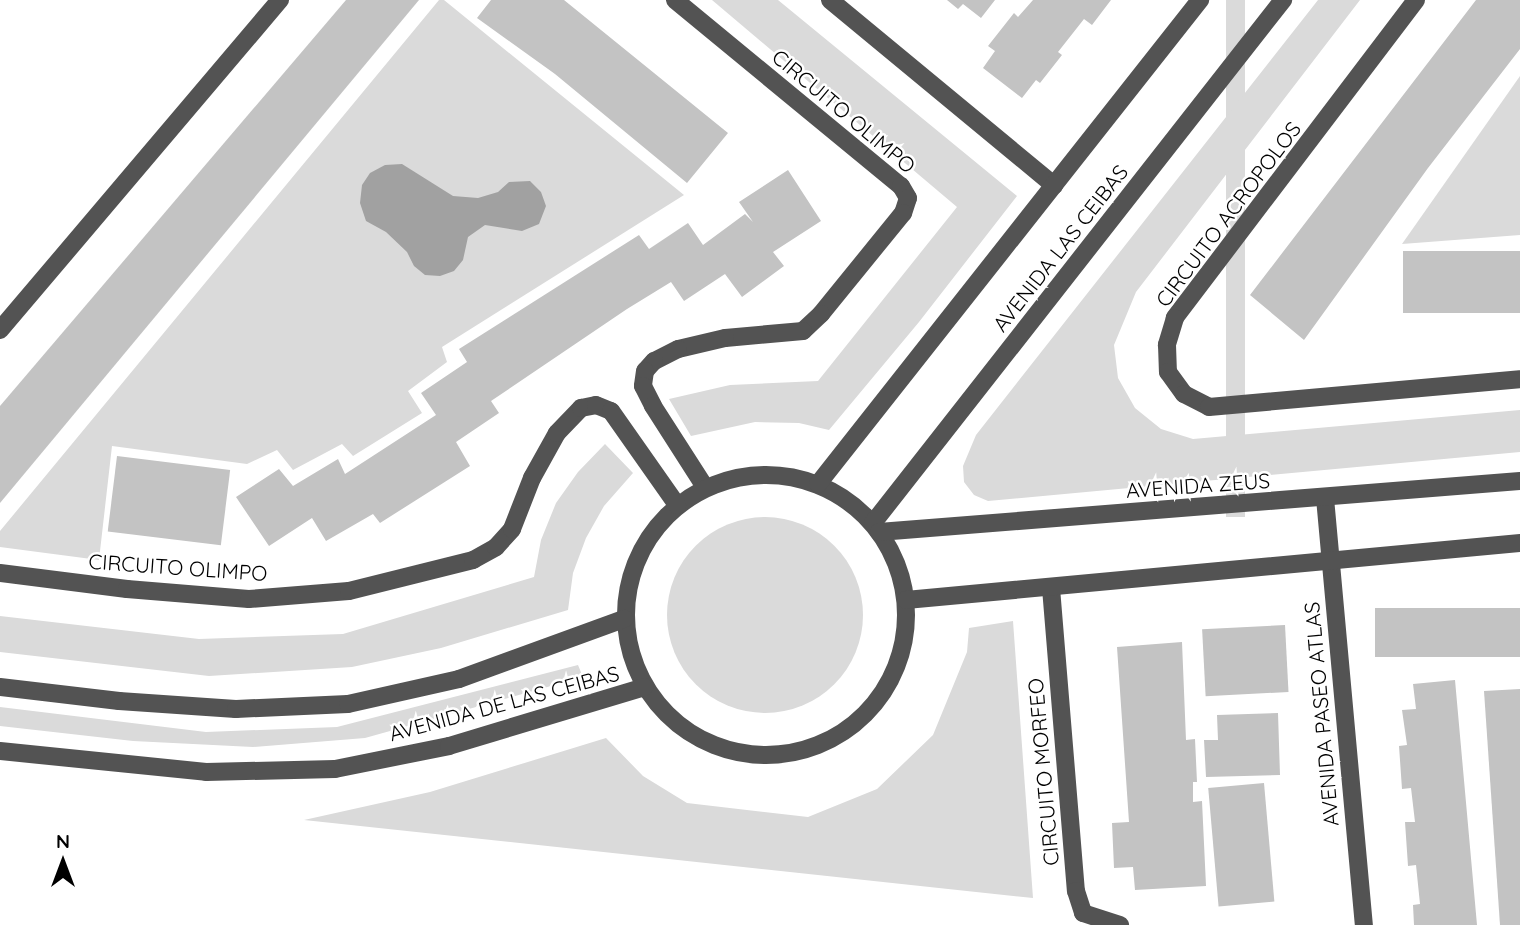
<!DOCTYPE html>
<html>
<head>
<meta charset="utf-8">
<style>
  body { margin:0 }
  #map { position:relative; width:1520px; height:925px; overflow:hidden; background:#fff; font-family:Quicksand,sans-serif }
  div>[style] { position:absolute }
  .green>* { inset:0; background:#dadada; transform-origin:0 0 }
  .round { border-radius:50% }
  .water>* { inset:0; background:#a1a1a1 }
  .building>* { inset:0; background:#c3c3c3; transform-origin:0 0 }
  .minor>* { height:18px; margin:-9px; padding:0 9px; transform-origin:9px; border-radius:9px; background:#535353 }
  .minor>.ring { margin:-9px; padding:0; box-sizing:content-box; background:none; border:18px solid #535353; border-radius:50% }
  span { translate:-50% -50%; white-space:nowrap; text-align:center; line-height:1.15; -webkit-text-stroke:5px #fff; paint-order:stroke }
  .street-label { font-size:21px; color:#000 }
  .north { position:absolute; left:28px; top:827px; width:70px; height:70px; -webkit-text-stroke:5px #fff; paint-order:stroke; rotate:0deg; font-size:19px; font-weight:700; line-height:28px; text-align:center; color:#000 }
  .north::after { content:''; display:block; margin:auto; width:24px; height:32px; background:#000; clip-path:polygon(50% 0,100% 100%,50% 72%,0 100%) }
</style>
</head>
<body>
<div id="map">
  <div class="green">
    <div style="clip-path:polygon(439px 0,444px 0,684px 195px,442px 347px,447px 362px,408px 391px,422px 413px,353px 456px,342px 444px,293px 470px,277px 450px,247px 464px,112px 446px,99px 560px,0 547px,0 531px)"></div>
    <div style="clip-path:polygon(712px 0,778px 0,1017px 196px,919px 322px,829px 430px,799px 423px,755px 422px,691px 436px,669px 399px,730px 385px,818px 381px,957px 207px)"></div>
    <div style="left:1226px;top:0;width:19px;height:517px"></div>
    <div style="clip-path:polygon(1318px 0,1360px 0,1136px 292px,1114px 345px,1118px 378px,1135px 408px,1161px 429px,1193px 439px,1520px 410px,1520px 452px,988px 501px,974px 495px,964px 482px,963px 466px,976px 435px)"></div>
    <div style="clip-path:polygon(1520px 76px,1520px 235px,1402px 244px)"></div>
    <div style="clip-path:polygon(605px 444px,633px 473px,604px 506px,586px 538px,573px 573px,568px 610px,441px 648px,352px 667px,209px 676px,0 652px,0 616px,199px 639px,343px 634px,534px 577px,541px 540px,556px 503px,578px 472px)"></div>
    <div class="round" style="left:667px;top:517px;width:196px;height:196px"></div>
    <div style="clip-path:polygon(1013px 621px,1033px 898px,304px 820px,430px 792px,606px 738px,643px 776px,687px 803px,808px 817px,877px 789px,933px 735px,967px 652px,969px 628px)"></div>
    <div style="clip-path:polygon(578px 665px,583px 677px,365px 738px,253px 747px,133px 741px,0 726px,0 707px,206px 732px,337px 727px)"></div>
  </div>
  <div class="water">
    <div style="clip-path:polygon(402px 164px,453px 196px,478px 198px,498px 192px,509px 182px,530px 181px,541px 192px,546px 206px,539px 224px,522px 231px,485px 225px,468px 237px,463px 260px,454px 271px,440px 276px,425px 275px,414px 266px,407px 252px,386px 232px,366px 221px,360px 203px,362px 185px,370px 173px,385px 165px)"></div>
  </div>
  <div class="building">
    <div style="clip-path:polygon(346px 0,419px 0,0 503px,0 406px)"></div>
    <div style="clip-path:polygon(491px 0,564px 0,728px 133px,687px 183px,555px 74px,477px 18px)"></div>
    <div style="clip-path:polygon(947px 0,995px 0,981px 18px,963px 4px,958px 9px)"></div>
    <div style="clip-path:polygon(1033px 0,1111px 0,1092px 25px,1084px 19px,1058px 52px,1062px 55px,1040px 83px,1036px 80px,1022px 98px,983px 68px,995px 51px,988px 46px,1014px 13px,1018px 17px)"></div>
    <div style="clip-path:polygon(1476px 0,1520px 0,1520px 49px,1428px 168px,1304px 340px,1250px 295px)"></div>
    <div style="clip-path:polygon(788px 170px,821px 221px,773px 252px,784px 266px,742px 297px,725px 274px,684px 301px,671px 282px,627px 309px,491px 401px,499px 413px,456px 442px,470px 466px,380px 523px,373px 514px,326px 541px,312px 518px,269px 546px,236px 497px,279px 469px,293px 486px,338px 459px,345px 474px,436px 415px,421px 393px,467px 362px,459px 349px,639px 235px,649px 249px,688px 223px,703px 245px,745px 214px,753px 222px,739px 202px)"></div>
    <div style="left:1520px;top:251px;width:62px;height:117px;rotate:90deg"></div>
    <div style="left:117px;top:456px;width:114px;height:76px;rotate:7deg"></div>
    <div style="left:1520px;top:608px;width:49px;height:145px;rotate:90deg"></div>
    <div style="left:1285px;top:625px;width:67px;height:83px;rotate:87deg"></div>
    <div style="clip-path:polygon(1182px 642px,1186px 740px,1195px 739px,1197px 782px,1193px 782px,1193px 802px,1202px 801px,1206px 886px,1135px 890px,1133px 867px,1114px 868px,1112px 823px,1129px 822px,1117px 647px)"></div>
    <div style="clip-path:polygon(1455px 680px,1477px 925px,1414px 925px,1413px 905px,1420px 904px,1416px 865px,1408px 866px,1405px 822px,1415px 822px,1411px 788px,1402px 789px,1399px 746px,1407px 745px,1402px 710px,1416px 709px,1413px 684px)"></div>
    <div style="clip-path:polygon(1520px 689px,1520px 925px,1500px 925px,1484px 691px)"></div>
    <div style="clip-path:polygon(1278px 713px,1280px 775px,1206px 777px,1204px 740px,1218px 740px,1217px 715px)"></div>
    <div style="left:1264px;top:783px;width:119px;height:56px;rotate:85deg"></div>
  </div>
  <div class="minor">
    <div style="left:675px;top:0;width:293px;rotate:39.5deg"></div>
    <div style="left:901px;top:186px;width:14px;rotate:60deg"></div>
    <div style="left:908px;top:198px;width:16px;rotate:108deg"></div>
    <div style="left:903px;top:213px;width:130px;rotate:129.1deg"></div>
    <div style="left:821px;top:314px;width:25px;rotate:137deg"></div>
    <div style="left:803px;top:331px;width:78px;rotate:174.9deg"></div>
    <div style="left:725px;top:338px;width:48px;rotate:166.8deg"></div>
    <div style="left:678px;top:349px;width:27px;rotate:153deg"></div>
    <div style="left:654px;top:361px;width:13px;rotate:132deg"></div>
    <div style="left:645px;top:371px;width:15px;rotate:98deg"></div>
    <div style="left:643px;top:386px;width:22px;rotate:63deg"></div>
    <div style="left:653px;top:406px;width:96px;rotate:57.3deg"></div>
    <div style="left:830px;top:0;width:291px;rotate:39.6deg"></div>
    <div style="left:1416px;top:0;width:399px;rotate:127.2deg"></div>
    <div style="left:1175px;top:318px;width:28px;rotate:107deg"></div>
    <div style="left:1167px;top:345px;width:27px;rotate:88deg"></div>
    <div style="left:1168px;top:372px;width:27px;rotate:54deg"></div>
    <div style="left:1184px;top:394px;width:28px;rotate:27deg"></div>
    <div style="left:1209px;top:407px;width:312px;rotate:-5.1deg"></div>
    <div style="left:0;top:330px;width:433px;rotate:-49.7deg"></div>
    <div class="ring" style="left:626px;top:475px;width:262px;height:262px"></div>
    <div style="left:818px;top:484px;width:617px;rotate:-51.72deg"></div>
    <div style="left:1325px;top:498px;width:429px;rotate:84.8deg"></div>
    <div style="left:873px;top:523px;width:665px;rotate:-51.91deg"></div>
    <div style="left:879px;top:532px;width:643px;rotate:-4.55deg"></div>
    <div style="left:0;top:573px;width:128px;rotate:7.2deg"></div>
    <div style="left:127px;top:589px;width:122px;rotate:4.7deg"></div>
    <div style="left:249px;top:599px;width:100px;rotate:-4.6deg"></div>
    <div style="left:349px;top:591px;width:128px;rotate:-14deg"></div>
    <div style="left:473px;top:560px;width:26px;rotate:-29deg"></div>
    <div style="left:496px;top:547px;width:24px;rotate:-48deg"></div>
    <div style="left:512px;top:529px;width:55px;rotate:-68.6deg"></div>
    <div style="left:532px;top:478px;width:51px;rotate:-60.9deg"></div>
    <div style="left:557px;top:433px;width:35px;rotate:-46deg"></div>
    <div style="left:581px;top:408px;width:15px;rotate:-11deg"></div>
    <div style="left:596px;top:405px;width:16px;rotate:22deg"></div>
    <div style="left:611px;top:411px;width:115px;rotate:54.9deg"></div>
    <div style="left:1051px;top:588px;width:304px;rotate:85.3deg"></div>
    <div style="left:1076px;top:891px;width:23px;rotate:72deg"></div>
    <div style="left:1083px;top:913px;width:39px;rotate:18deg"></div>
    <div style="left:906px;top:600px;width:617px;rotate:-5.3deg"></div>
    <div style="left:0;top:687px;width:120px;rotate:6.7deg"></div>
    <div style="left:119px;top:701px;width:117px;rotate:3.9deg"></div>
    <div style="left:236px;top:709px;width:112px;rotate:-2.6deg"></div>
    <div style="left:348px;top:704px;width:114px;rotate:-12.7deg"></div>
    <div style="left:459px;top:679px;width:176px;rotate:-20deg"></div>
    <div style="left:0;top:751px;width:207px;rotate:5.8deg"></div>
    <div style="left:206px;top:772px;width:129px;rotate:-1.3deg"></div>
    <div style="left:335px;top:769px;width:116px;rotate:-11.4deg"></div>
    <div style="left:449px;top:746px;width:204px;rotate:-16.8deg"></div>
  </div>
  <div class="street-label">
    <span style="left:844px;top:111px;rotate:40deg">CIRCUITO OLIMPO</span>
    <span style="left:1228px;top:214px;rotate:-53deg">CIRCUITO ACROPOLOS</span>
    <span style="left:1060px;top:248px;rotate:-52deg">AVENIDA LAS CEIBAS</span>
    <span style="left:1198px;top:485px;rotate:-4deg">AVENIDA ZEUS</span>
    <span style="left:178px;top:567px;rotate:4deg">CIRCUITO OLIMPO</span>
    <span style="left:504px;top:703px;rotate:-15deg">AVENIDA DE LAS CEIBAS</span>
    <span style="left:1321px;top:714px;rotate:-95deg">AVENIDA PASEO ATLAS</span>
    <span style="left:1043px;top:772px;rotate:-95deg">CIRCUITO MORFEO</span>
  </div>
  <div class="north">N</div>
</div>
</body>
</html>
